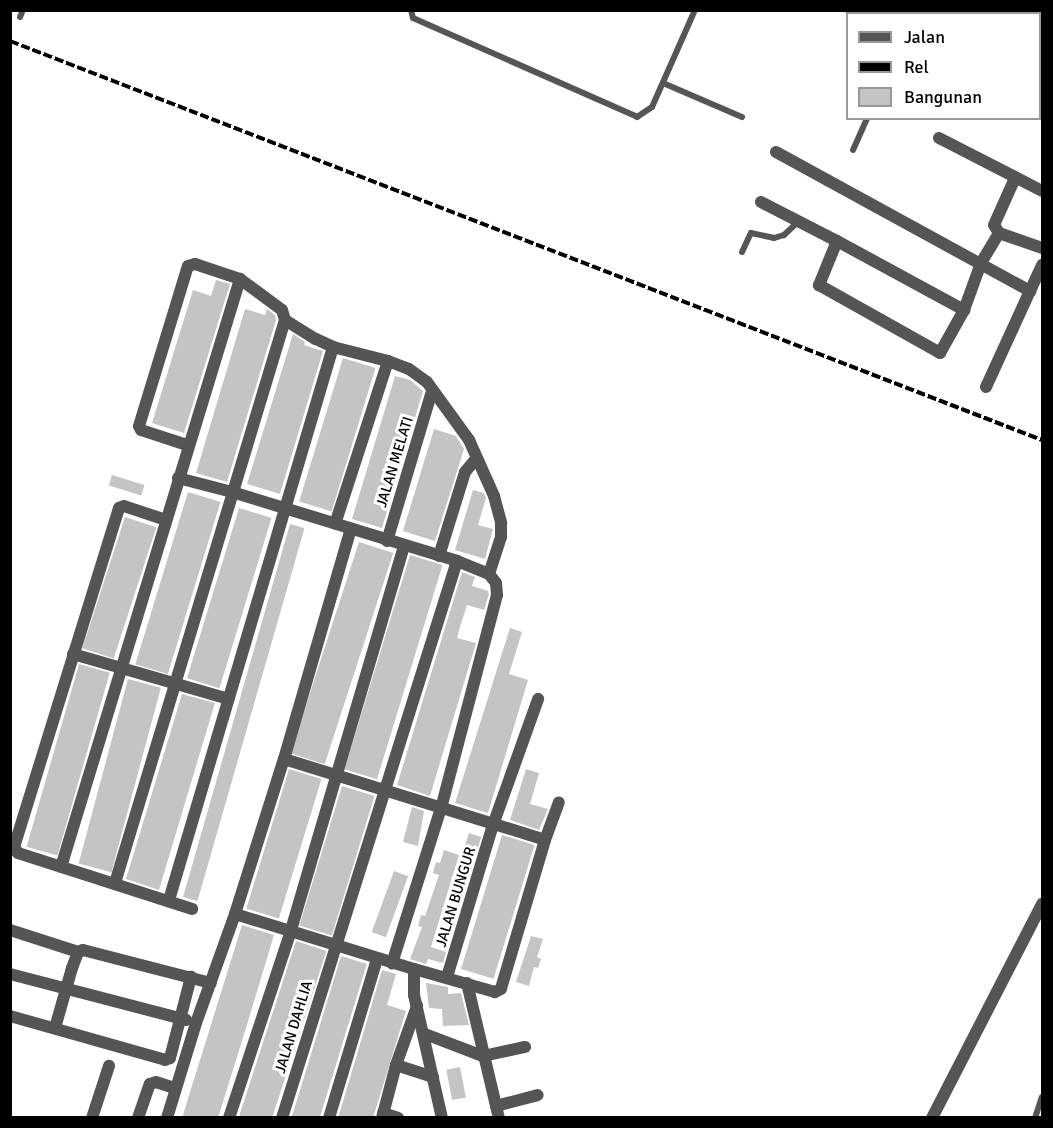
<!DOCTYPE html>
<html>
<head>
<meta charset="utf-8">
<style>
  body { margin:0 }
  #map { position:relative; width:1053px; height:1128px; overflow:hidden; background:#fff; font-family:Signika,sans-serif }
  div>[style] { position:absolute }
  .building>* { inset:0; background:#c4c4c4; transform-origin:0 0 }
  .service>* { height:6px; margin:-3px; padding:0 3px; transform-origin:3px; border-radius:3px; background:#555 }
  .minor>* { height:12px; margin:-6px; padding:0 6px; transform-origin:6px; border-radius:6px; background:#555 }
  .tertiary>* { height:12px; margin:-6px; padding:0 6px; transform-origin:6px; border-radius:6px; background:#555 }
  .rail>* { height:4px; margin-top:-2px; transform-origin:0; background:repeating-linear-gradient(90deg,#000 0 9px,transparent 0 12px) }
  span { translate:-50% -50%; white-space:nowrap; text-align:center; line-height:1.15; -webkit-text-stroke:6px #fff; paint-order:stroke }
  .street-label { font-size:15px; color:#000 }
  .frame { position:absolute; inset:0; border:12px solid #000; pointer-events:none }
  .legend { position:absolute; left:846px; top:12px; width:195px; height:108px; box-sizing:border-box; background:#fff; border:2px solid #999; margin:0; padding:8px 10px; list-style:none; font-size:18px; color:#000 }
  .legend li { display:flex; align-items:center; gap:12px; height:30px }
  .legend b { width:30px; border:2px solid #999 }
</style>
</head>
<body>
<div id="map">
  <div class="building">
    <div style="clip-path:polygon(216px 280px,230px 284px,184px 433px,152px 423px,193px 290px,211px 296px)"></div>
    <div style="clip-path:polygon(245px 309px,265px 315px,267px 309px,275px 315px,276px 320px,227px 482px,196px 473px)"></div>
    <div style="clip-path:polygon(293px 334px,305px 342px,304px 345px,323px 351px,280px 494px,247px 484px)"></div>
    <div style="left:343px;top:358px;width:34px;height:150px;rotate:17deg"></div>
    <div style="clip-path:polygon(395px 376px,410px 380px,423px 391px,382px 528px,352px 519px)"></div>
    <div style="clip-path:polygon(434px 429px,456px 436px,464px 449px,435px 541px,403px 531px)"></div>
    <div style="left:112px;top:475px;width:34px;height:11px;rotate:17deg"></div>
    <div style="clip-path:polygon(473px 490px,484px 493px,486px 498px,478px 525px,493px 529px,485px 559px,455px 550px)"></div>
    <div style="left:188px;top:492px;width:34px;height:180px;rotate:17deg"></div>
    <div style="left:239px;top:508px;width:34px;height:178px;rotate:17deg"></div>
    <div style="left:125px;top:517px;width:33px;height:138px;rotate:18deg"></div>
    <div style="left:290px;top:524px;width:15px;height:388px;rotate:16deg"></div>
    <div style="left:359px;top:542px;width:36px;height:222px;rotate:18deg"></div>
    <div style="left:410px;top:555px;width:34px;height:224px;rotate:17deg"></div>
    <div style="clip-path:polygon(462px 572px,475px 577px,472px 586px,488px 591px,489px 594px,484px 610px,467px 605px,460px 627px,457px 638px,476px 643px,430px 796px,397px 785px)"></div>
    <div style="clip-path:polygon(510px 628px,522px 632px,509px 674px,528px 680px,488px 813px,455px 803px)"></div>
    <div style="left:79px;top:664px;width:32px;height:190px;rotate:16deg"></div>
    <div style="left:128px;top:679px;width:34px;height:191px;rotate:15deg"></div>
    <div style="clip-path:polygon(182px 694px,215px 703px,214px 706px,159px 890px,126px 879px)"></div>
    <div style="left:289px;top:769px;width:34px;height:146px;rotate:17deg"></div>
    <div style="clip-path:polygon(526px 769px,539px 773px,530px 804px,548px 809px,539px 830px,510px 820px)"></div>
    <div style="left:342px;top:786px;width:34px;height:146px;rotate:17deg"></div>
    <div style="clip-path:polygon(412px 807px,424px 811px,418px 846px,403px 842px)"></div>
    <div style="left:469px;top:833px;width:13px;height:19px;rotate:18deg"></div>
    <div style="left:502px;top:835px;width:34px;height:140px;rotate:17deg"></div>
    <div style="clip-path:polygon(444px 850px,459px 855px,431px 947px,446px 952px,443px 963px,428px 959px,426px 964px,410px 959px,422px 927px,418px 926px,421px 915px,425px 916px,439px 875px,433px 873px,436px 862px,440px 863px)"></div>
    <div style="left:394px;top:871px;width:15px;height:65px;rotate:20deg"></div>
    <div style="clip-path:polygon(242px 925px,274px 935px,246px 1028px,218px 1118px,182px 1118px)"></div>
    <div style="clip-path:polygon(531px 936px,543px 939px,537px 957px,541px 959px,538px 968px,534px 967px,529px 986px,516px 982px)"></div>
    <div style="left:296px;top:941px;width:32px;height:186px;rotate:18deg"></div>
    <div style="left:341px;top:956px;width:27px;height:170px;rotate:17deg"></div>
    <div style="clip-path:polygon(382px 970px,396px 974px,387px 1005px,406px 1011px,373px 1118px,338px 1118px)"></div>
    <div style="clip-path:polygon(426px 983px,448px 987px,448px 994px,461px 993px,469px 1025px,443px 1026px,442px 1009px,429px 1008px)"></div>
    <div style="left:460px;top:1067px;width:31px;height:14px;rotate:79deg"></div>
  </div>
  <div class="service">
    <div style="left:411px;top:10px;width:8px;rotate:76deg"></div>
    <div style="left:413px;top:18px;width:245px;rotate:23.8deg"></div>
    <div style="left:637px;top:117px;width:18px;rotate:-34deg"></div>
    <div style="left:652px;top:107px;width:106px;rotate:-66.1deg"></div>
    <div style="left:847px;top:10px;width:7px;rotate:34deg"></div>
    <div style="left:20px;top:17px;width:8px;rotate:-67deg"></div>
    <div style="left:663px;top:83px;width:86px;rotate:23.3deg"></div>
    <div style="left:853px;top:150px;width:35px;rotate:-66deg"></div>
    <div style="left:742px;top:252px;width:21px;rotate:-65deg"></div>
    <div style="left:751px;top:233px;width:24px;rotate:12deg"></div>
    <div style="left:774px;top:238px;width:10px;rotate:-17deg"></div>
    <div style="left:784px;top:235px;width:21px;rotate:-43deg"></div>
    <div style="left:1035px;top:1118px;width:22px;rotate:-72deg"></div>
  </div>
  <div class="minor">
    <div style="left:939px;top:138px;width:116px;rotate:27.2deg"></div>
    <div style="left:776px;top:152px;width:290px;rotate:28.7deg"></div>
    <div style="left:1030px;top:291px;width:29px;rotate:-65deg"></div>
    <div style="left:761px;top:202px;width:85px;rotate:27.2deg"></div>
    <div style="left:837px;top:241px;width:145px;rotate:28.5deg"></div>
    <div style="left:999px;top:233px;width:46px;rotate:19.2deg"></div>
    <div style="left:837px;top:241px;width:48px;rotate:112.2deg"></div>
    <div style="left:819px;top:285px;width:139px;rotate:29.3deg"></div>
    <div style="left:940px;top:353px;width:49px;rotate:-60.8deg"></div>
    <div style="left:964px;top:310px;width:50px;rotate:-70.1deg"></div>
    <div style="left:981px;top:263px;width:35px;rotate:-59deg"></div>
    <div style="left:999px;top:233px;width:9px;rotate:-122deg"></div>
    <div style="left:994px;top:225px;width:51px;rotate:-65.9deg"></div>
    <div style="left:388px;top:361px;width:22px;rotate:21deg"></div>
    <div style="left:409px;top:369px;width:22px;rotate:36deg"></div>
    <div style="left:427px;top:382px;width:72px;rotate:54.1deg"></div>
    <div style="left:469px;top:440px;width:61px;rotate:65.9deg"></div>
    <div style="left:494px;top:496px;width:28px;rotate:75deg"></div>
    <div style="left:501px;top:523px;width:14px;rotate:90deg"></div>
    <div style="left:501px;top:537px;width:39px;rotate:108deg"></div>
    <div style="left:986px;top:387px;width:106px;rotate:-65.4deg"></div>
    <div style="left:187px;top:445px;width:48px;rotate:-161.9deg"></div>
    <div style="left:141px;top:430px;width:4px;rotate:-117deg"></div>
    <div style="left:139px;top:426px;width:167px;rotate:-73deg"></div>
    <div style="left:188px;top:266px;width:7px;rotate:-16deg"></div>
    <div style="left:195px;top:264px;width:47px;rotate:18.4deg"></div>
    <div style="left:240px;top:279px;width:52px;rotate:36.4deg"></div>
    <div style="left:282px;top:310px;width:10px;rotate:73deg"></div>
    <div style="left:285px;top:320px;width:36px;rotate:32deg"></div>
    <div style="left:316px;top:339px;width:19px;rotate:25deg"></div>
    <div style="left:333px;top:347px;width:57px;rotate:14.3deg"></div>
    <div style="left:388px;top:361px;width:171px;rotate:108deg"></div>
    <div style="left:178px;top:478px;width:56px;rotate:14.5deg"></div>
    <div style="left:232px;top:492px;width:235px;rotate:17deg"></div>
    <div style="left:457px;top:561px;width:35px;rotate:22deg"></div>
    <div style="left:489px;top:574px;width:11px;rotate:52deg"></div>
    <div style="left:496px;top:583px;width:12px;rotate:85deg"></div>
    <div style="left:497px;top:595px;width:220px;rotate:104.7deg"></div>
    <div style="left:441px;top:808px;width:163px;rotate:107.5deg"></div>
    <div style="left:166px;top:520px;width:44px;rotate:-161.6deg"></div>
    <div style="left:124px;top:506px;width:5px;rotate:158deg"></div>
    <div style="left:119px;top:508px;width:355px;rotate:107.2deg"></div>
    <div style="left:14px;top:847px;width:7px;rotate:56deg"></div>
    <div style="left:18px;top:853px;width:183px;rotate:17.8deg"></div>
    <div style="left:387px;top:541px;width:157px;rotate:-73.3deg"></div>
    <div style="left:439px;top:556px;width:88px;rotate:-72.8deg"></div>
    <div style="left:465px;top:472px;width:17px;rotate:-50deg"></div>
    <div style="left:73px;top:654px;width:162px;rotate:16.1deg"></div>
    <div style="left:284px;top:759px;width:273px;rotate:17.2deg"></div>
    <div style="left:545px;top:840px;width:155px;rotate:106.5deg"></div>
    <div style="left:501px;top:989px;width:7px;rotate:153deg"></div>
    <div style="left:495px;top:992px;width:84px;rotate:-164.1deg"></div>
    <div style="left:545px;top:840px;width:40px;rotate:-69.8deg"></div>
    <div style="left:61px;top:867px;width:615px;rotate:-73.07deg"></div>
    <div style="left:115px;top:883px;width:588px;rotate:-73.2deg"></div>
    <div style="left:169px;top:900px;width:577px;rotate:-73.48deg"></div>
    <div style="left:235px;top:914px;width:187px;rotate:17.1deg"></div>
    <div style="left:414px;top:969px;width:26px;rotate:90deg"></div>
    <div style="left:414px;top:995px;width:126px;rotate:77.2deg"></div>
    <div style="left:10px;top:930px;width:71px;rotate:17.9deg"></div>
    <div style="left:10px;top:974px;width:182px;rotate:14.6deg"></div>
    <div style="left:447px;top:977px;width:159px;rotate:-73.2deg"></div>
    <div style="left:493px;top:825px;width:134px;rotate:-70.3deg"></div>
    <div style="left:467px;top:983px;width:139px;rotate:76.7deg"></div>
    <div style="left:10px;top:1016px;width:161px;rotate:15.8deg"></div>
    <div style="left:165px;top:1060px;width:5px;rotate:-22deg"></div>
    <div style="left:170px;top:1058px;width:84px;rotate:-75.5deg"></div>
    <div style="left:55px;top:1028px;width:62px;rotate:-74.2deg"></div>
    <div style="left:72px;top:968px;width:17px;rotate:-69deg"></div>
    <div style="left:78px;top:952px;width:5px;rotate:-22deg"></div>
    <div style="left:83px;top:950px;width:132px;rotate:14.5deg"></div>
    <div style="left:425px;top:1034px;width:62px;rotate:20.8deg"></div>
    <div style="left:483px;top:1056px;width:43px;rotate:-12.1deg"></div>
    <div style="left:396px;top:1065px;width:39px;rotate:18deg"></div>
    <div style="left:496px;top:1106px;width:43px;rotate:-14.7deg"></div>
    <div style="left:383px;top:1113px;width:16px;rotate:18deg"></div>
    <div style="left:92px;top:1118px;width:55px;rotate:-71.9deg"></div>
    <div style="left:138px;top:1118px;width:36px;rotate:-71deg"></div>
    <div style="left:150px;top:1084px;width:6px;rotate:-18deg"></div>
    <div style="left:156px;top:1082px;width:20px;rotate:18deg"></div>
    <div style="left:167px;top:1118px;width:99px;rotate:-73deg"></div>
    <div style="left:196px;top:1023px;width:116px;rotate:-70.3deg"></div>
    <div style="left:235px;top:914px;width:163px;rotate:-72.5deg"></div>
    <div style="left:284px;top:759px;width:240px;rotate:-73.8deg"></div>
    <div style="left:229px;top:1118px;width:198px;rotate:-71.7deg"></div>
    <div style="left:291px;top:930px;width:401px;rotate:-73.6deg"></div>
    <div style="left:282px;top:1118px;width:584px;rotate:-72.56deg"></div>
    <div style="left:329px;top:1118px;width:166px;rotate:-73.2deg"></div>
    <div style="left:382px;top:1118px;width:55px;rotate:-75.2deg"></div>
    <div style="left:396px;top:1065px;width:63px;rotate:-70.4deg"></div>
  </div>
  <div class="tertiary">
    <div style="left:932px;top:1118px;width:241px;rotate:-62.8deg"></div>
  </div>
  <div class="rail">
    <div style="left:10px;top:41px;width:1106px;rotate:21.14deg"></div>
  </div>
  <div class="street-label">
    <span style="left:395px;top:462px;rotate:-73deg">JALAN MELATI</span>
    <span style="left:456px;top:897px;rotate:-73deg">JALAN BUNGUR</span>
    <span style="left:294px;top:1027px;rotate:-73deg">JALAN DAHLIA</span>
  </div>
  <div class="frame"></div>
  <ul class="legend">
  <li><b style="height:8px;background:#555"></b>Jalan</li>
  <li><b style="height:8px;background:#000"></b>Rel</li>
  <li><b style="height:16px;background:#c4c4c4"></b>Bangunan</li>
  </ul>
</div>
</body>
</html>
